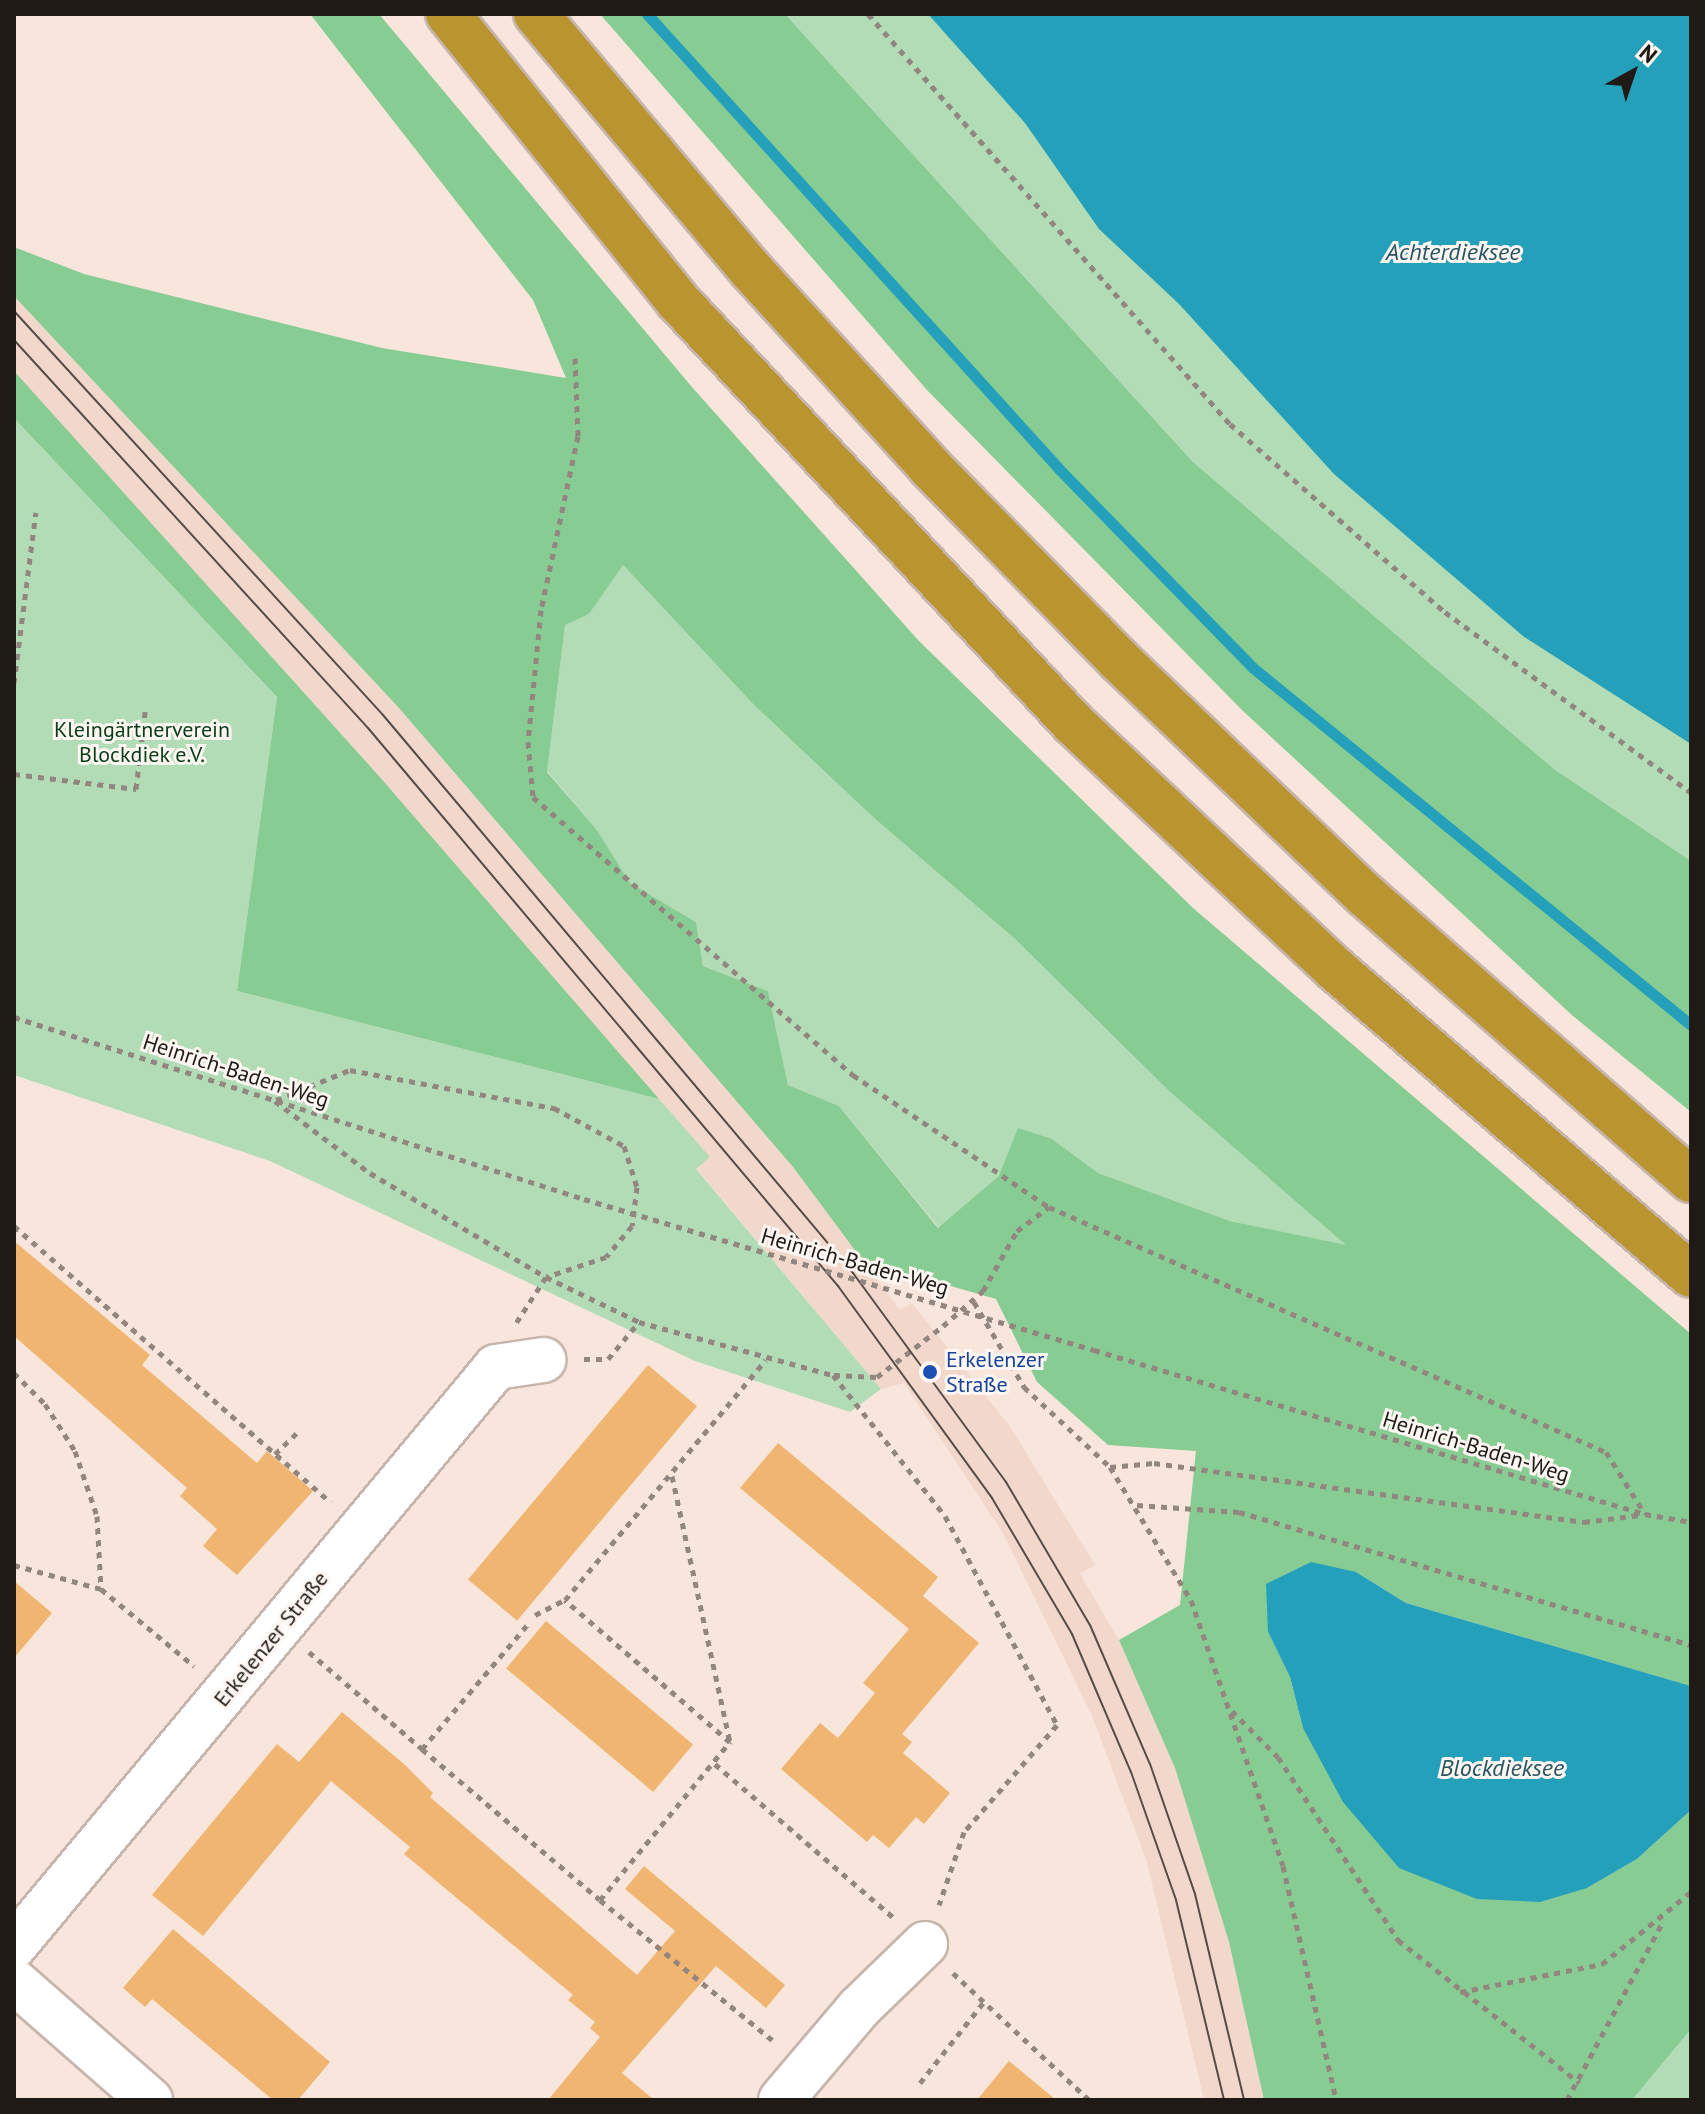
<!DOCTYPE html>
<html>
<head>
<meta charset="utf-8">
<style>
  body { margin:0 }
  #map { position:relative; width:1705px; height:2114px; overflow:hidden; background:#f8e6dc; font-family:"PT Sans",sans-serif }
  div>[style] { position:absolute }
  .built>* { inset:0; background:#f2d8cb }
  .green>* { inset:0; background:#b1dcb6 }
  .forest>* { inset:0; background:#87cc92 }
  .water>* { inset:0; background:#25a0bb }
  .stream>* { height:11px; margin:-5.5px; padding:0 5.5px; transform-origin:5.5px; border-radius:5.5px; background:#25a0bb }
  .building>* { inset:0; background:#efb571; transform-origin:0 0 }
  .path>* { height:5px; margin-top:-2.5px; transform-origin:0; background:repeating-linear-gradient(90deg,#92867f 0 6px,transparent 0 12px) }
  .roads { filter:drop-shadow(2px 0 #c6b5ac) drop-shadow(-2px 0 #c6b5ac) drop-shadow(0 2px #c6b5ac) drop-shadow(0 -2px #c6b5ac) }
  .minor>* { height:44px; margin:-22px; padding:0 22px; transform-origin:22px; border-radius:22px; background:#fff }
  .highway>* { height:44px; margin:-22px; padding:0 22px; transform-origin:22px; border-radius:22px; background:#ba942f }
  .tram>* { height:2px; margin:-1px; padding:0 1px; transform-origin:1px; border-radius:1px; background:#554c47 }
  .path-bridge>* { height:5px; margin-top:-2.5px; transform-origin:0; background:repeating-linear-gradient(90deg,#92867f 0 6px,transparent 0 12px) }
  .dots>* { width:22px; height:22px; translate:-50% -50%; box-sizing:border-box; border:4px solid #fdf6f2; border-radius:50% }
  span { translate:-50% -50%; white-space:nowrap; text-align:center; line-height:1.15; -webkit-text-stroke:6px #fdf6f2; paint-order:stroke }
  .park-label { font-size:22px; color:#093d18 }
  .street-label { font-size:22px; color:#201a17 }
  .transit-label { font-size:22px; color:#164399 }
  .left { translate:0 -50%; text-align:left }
  .water-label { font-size:24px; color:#255561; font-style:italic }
  .frame { position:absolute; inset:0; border:16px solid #201a17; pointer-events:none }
  .north { position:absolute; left:1593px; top:32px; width:80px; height:80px; -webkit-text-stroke:6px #fdf6f2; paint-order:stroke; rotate:40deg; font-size:22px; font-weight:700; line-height:32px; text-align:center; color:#201a17 }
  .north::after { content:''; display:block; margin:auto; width:28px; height:36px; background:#201a17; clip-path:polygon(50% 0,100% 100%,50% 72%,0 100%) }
</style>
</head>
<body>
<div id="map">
  <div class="built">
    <div style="clip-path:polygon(14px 296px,399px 708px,793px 1167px,900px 1310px,912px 1303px,1011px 1428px,1095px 1565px,1080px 1574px,1119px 1640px,1175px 1768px,1229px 1942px,1264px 2100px,1204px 2100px,1146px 1859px,1092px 1716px,1004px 1535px,904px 1383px,881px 1389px,696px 1168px,710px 1157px,14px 371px)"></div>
  </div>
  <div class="green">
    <div style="clip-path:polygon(785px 14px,1691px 14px,1691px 861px,1554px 769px,1193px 462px)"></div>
    <div style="clip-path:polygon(14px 418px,277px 697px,237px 991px,659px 1099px,710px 1157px,696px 1169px,881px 1389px,850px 1412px,695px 1361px,270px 1161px,14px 1075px)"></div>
    <div style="clip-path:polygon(622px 564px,754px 705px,874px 818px,1015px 939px,1169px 1091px,1348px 1246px,1230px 1221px,1098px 1173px,1052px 1139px,939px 1228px,839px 1106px,788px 1085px,768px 991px,703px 966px,696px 922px,630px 883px,597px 830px,547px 771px,565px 624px,589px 614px)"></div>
    <div style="clip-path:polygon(1691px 2029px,1691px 2100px,1632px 2100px)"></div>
  </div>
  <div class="forest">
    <div style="clip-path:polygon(evenodd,310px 14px,379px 14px,691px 386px,919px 641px,1193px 908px,1691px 1334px,1691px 1686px,1406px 1603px,1356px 1572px,1268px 1632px,1290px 1677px,1303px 1728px,1587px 1888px,1637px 1859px,1691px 1810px,1691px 2029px,1632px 2100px,1264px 2100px,1229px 1942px,1175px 1768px,1119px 1640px,1180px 1605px,1196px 1451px,1108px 1445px,1037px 1382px,996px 1299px,863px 1261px,793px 1167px,399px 708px,14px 296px,14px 247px,84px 274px,382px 348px,566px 378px,533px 300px,310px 14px,623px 565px,754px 705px,874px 818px,1015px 939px,1169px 1091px,1346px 1245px,1230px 1221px,1098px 1173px,1052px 1139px,1018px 1128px,999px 1176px,938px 1228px,839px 1106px,788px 1085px,768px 991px,703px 966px,696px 922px,630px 883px,597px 830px,547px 772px,565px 625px,589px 614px,623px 565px)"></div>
    <div style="clip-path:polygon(600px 14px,785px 14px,1193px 462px,1554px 769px,1691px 861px,1691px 1112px,1573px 1016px,1243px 711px,927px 390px)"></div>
    <div style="clip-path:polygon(14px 371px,378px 775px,659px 1099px,237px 991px,277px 697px,14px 418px)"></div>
  </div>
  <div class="water">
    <div style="clip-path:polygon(928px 14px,1691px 14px,1691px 744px,1523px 636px,1334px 474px,1179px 304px,1099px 229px,1025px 123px)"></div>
    <div style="clip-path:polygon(1311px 1562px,1356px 1572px,1406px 1603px,1691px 1686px,1691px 1810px,1637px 1859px,1587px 1888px,1540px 1902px,1477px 1899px,1399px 1868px,1343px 1802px,1303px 1728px,1290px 1677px,1268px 1632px,1266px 1584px)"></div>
  </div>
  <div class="stream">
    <div style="left:647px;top:14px;width:615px;rotate:47.83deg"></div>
    <div style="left:1060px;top:470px;width:275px;rotate:45.7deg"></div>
    <div style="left:1252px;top:667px;width:566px;rotate:39.2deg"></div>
  </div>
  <div class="building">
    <div style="clip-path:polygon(14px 1241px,150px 1355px,142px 1365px,257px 1463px,267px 1451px,313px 1491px,237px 1575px,203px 1546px,217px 1529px,180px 1496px,187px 1488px,14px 1336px)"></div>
    <div style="left:648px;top:1365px;width:64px;height:280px;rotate:40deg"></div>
    <div style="clip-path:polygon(778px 1443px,938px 1577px,923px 1596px,979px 1643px,902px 1734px,912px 1742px,903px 1753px,950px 1793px,924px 1824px,916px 1817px,889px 1848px,873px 1835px,867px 1842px,781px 1769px,820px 1723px,838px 1738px,875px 1693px,863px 1683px,909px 1629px,740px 1488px)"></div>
    <div style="clip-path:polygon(14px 1581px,52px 1613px,14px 1658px)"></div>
    <div style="left:546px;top:1621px;width:192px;height:62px;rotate:40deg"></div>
    <div style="clip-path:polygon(342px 1712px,404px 1764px,433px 1793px,430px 1797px,637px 1975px,675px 1931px,625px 1889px,644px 1866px,785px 1985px,766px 2008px,716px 1966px,622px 2073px,654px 2100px,548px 2100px,600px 2037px,590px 2028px,595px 2022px,568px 2000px,573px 1995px,404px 1854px,410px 1847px,331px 1781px,203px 1936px,152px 1895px,277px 1744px,299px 1762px)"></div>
    <div style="clip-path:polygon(173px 1929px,330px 2062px,298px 2100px,273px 2100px,152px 1999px,145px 2007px,123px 1988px)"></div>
    <div style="clip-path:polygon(1009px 2061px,1056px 2100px,977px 2100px)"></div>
  </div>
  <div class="path">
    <div style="left:868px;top:14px;width:547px;rotate:48.56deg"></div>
    <div style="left:1230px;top:424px;width:286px;rotate:41.2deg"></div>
    <div style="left:1445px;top:612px;width:305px;rotate:36.3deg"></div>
    <div style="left:575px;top:358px;width:78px;rotate:87.8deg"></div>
    <div style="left:578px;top:436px;width:178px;rotate:102deg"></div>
    <div style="left:541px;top:610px;width:133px;rotate:95.6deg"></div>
    <div style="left:528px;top:742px;width:55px;rotate:84.8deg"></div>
    <div style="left:533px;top:797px;width:424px;rotate:41deg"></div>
    <div style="left:853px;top:1075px;width:236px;rotate:34deg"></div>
    <div style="left:14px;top:683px;width:172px;rotate:-82.7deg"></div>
    <div style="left:14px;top:774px;width:123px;rotate:7deg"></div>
    <div style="left:136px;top:789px;width:78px;rotate:-83.3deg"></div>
    <div style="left:14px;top:1017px;width:598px;rotate:17.71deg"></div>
    <div style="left:276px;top:1100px;width:80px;rotate:-22.1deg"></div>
    <div style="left:350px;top:1070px;width:208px;rotate:10.6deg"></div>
    <div style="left:554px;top:1108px;width:80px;rotate:28.5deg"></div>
    <div style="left:624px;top:1146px;width:43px;rotate:72.4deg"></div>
    <div style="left:637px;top:1187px;width:39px;rotate:97deg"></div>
    <div style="left:632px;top:1226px;width:40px;rotate:130deg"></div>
    <div style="left:606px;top:1257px;width:63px;rotate:161.6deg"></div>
    <div style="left:546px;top:1277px;width:55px;rotate:123.1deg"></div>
    <div style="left:275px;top:1101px;width:119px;rotate:37.2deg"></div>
    <div style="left:370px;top:1173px;width:204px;rotate:30.6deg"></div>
    <div style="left:546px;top:1277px;width:103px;rotate:25.8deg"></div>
    <div style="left:639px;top:1322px;width:201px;rotate:15.3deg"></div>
    <div style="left:833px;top:1375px;width:180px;rotate:51.5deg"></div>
    <div style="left:945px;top:1516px;width:237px;rotate:61.8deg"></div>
    <div style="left:1057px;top:1725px;width:142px;rotate:131deg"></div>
    <div style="left:964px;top:1832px;width:77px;rotate:108.9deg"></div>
    <div style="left:14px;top:1226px;width:420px;rotate:41.1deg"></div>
    <div style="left:974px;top:1302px;width:99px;rotate:59.5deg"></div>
    <div style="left:1024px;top:1387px;width:117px;rotate:42.9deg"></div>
    <div style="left:1110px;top:1467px;width:156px;rotate:58.7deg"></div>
    <div style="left:1191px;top:1600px;width:281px;rotate:70.9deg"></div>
    <div style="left:1283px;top:1866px;width:240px;rotate:77.2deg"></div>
    <div style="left:1094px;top:1350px;width:575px;rotate:16.58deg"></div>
    <div style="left:1645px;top:1514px;width:47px;rotate:9.9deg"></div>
    <div style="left:584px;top:1359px;width:24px"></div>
    <div style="left:608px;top:1359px;width:48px;rotate:-50deg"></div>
    <div style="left:14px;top:1373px;width:44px;rotate:45deg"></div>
    <div style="left:45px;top:1404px;width:56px;rotate:57.4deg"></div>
    <div style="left:75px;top:1451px;width:69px;rotate:71.3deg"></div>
    <div style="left:97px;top:1516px;width:73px;rotate:86.9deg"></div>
    <div style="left:834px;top:1375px;width:43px;rotate:2.7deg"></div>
    <div style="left:877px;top:1377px;width:83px;rotate:-37.7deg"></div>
    <div style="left:943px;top:1326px;width:53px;rotate:-41.2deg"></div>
    <div style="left:983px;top:1291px;width:69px;rotate:-60.5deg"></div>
    <div style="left:1017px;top:1231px;width:40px;rotate:-37deg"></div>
    <div style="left:1049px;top:1207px;width:609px;rotate:23.74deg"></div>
    <div style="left:1606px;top:1452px;width:73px;rotate:57.8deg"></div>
    <div style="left:275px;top:1454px;width:35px;rotate:-44deg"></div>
    <div style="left:1110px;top:1467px;width:44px;rotate:-5.2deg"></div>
    <div style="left:1154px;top:1463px;width:434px;rotate:7.8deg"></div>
    <div style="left:1584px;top:1522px;width:56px;rotate:-7.1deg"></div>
    <div style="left:672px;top:1476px;width:271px;rotate:77.7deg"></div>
    <div style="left:1137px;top:1505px;width:102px;rotate:3.9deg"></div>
    <div style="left:1239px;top:1512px;width:471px;rotate:16.4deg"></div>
    <div style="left:14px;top:1565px;width:90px;rotate:15.4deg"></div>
    <div style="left:101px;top:1589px;width:121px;rotate:39.6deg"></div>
    <div style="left:535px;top:1615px;width:34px;rotate:-27deg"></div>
    <div style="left:565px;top:1600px;width:313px;rotate:-50.1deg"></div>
    <div style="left:309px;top:1652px;width:149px;rotate:40.6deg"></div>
    <div style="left:422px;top:1749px;width:165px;rotate:-49.7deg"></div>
    <div style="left:1232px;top:1711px;width:65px;rotate:45deg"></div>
    <div style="left:1278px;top:1757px;width:219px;rotate:56.7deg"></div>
    <div style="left:1398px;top:1940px;width:231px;rotate:38.2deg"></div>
    <div style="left:422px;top:1749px;width:233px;rotate:40.3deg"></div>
    <div style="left:600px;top:1900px;width:205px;rotate:-50.6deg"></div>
    <div style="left:730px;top:1742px;width:218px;rotate:-139.3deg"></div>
    <div style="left:715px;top:1764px;width:235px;rotate:40.7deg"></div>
    <div style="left:600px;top:1900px;width:227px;rotate:39.1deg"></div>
    <div style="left:953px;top:1973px;width:186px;rotate:43deg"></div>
    <div style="left:1460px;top:1992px;width:145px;rotate:-11.2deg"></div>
    <div style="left:1602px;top:1964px;width:114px;rotate:-39deg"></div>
    <div style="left:920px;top:2083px;width:102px;rotate:-51.8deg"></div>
    <div style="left:1567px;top:2100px;width:204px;rotate:-61.7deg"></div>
  </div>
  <div class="roads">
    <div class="minor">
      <div style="left:14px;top:1946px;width:753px;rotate:-50.22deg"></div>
      <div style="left:496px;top:1367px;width:48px;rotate:-8.5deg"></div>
      <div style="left:14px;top:1981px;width:181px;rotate:41.2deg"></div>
      <div style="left:781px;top:2100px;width:121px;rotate:-49.7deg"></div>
      <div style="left:859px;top:2008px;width:92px;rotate:-44.1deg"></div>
    </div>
    <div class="highway">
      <div style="left:448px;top:14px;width:366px;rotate:51.3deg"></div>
      <div style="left:677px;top:300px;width:579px;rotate:46.89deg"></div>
      <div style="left:1073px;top:723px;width:359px;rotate:43.2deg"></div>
      <div style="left:1335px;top:969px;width:469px;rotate:40.7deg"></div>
      <div style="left:536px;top:14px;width:334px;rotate:50deg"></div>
      <div style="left:751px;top:270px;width:266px;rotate:47.7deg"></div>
      <div style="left:930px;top:467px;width:270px;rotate:45.6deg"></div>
      <div style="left:1119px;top:660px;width:340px;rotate:43.7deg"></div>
      <div style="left:1365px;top:895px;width:433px;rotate:41.2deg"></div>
    </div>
  </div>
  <div class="tram">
    <div style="left:14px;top:311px;width:547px;rotate:47.59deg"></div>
    <div style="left:383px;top:715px;width:730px;rotate:49.89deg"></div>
    <div style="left:853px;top:1273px;width:259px;rotate:53.8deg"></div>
    <div style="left:1006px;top:1482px;width:166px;rotate:59.6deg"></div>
    <div style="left:1090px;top:1625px;width:151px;rotate:66.7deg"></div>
    <div style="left:1150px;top:1764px;width:138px;rotate:70.9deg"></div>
    <div style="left:1195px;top:1894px;width:212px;rotate:76.6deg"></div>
    <div style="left:14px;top:340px;width:525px;rotate:47.62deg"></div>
    <div style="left:368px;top:728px;width:730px;rotate:49.89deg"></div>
    <div style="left:838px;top:1286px;width:262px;rotate:54deg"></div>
    <div style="left:992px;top:1498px;width:158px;rotate:59.5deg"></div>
    <div style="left:1072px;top:1634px;width:150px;rotate:66.9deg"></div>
    <div style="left:1131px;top:1772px;width:136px;rotate:70.6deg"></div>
    <div style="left:1176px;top:1900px;width:206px;rotate:76.5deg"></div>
  </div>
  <div class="path-bridge">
    <div style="left:584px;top:1199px;width:532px;rotate:16.49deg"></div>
  </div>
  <div class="dots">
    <div style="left:930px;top:1372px;background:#1a4fb4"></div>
  </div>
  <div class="park-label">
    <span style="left:142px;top:742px">Kleingärtnerverein<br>Blockdiek e.V.</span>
  </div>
  <div class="street-label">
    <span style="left:236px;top:1071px;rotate:18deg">Heinrich-Baden-Weg</span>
    <span style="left:855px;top:1262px;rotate:16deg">Heinrich-Baden-Weg</span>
    <span style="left:1476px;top:1447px;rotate:17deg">Heinrich-Baden-Weg</span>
    <span style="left:271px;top:1639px;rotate:-51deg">Erkelenzer Straße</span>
  </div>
  <div class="transit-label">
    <span class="left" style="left:946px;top:1372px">Erkelenzer<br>Straße</span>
  </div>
  <div class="water-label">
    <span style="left:1453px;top:252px">Achterdieksee</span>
    <span style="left:1502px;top:1768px">Blockdieksee</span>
  </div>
  <div class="frame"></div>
  <div class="north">N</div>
</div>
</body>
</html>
